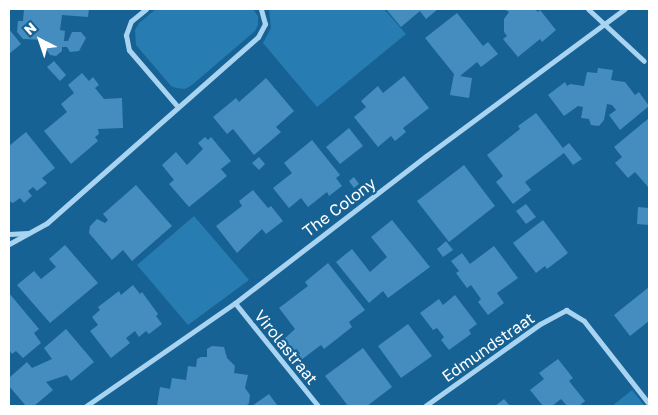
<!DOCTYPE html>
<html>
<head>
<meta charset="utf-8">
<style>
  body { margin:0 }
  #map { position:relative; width:658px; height:415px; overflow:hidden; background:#176294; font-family:"Golos Text",sans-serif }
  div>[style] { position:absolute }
  .green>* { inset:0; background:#277cb1 }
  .building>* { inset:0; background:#448dbe }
  .street>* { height:5px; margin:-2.5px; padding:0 2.5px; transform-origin:2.5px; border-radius:2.5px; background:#a8d4f1 }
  span { translate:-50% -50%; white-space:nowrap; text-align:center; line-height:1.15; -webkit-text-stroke:4.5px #176294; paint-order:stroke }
  .street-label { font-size:16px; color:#fff }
  .frame { position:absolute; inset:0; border:10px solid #fff; pointer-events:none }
  .north { position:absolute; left:15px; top:15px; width:50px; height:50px; -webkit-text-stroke:4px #176294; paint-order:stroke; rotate:319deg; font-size:14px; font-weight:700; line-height:20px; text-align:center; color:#fff }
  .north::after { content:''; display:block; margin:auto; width:18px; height:22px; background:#fff; clip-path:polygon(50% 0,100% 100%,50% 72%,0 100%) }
</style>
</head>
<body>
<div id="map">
  <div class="green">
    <div style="clip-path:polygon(156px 9px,253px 9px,258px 16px,258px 25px,255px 31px,192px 85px,185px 89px,176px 88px,171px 86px,136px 45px,135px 30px,139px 23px)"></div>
    <div style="clip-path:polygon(269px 9px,384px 9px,406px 34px,317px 107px,263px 43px,271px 28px)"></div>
    <div style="clip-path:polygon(194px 216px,249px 280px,188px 325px,137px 265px)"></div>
    <div style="clip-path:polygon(632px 390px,645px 406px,612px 406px)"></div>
  </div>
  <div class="building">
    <div style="clip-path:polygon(24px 9px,89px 9px,88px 17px,62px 15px,60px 30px,65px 31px,64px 41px,68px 41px,72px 32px,81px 32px,86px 38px,79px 51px,70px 52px,67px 47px,62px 47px,62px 51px,56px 56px,50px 55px,46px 49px,46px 40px,23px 39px,17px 32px,18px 21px,23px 21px)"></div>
    <div style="clip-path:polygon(386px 9px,438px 9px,426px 19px,420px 11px,401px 27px)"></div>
    <div style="clip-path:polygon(504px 9px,535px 9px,538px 12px,540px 10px,556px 30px,542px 42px,540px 39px,518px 57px,503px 39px,507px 36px,504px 32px,504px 19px,509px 12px)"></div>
    <div style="clip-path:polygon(457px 13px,483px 46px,488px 42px,498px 54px,481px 67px,477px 62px,460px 76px,472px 78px,469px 98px,450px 95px,454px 74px,425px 38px)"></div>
    <div style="clip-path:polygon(9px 29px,21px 44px,9px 54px)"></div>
    <div style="clip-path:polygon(54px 61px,66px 75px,60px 81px,47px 67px)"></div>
    <div style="clip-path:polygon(598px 68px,613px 70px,611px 80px,625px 82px,635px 95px,639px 92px,649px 106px,620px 130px,609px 115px,616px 110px,612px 105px,607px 104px,604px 120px,599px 126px,591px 125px,589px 119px,581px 118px,583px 107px,578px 106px,564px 116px,548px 95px,565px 82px,567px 86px,570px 84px,584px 86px,587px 72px,597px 73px)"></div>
    <div style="clip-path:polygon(82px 73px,89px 81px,93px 77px,99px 85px,95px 88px,104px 99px,122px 98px,123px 128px,98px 129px,99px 134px,95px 137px,98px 141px,71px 164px,44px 131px,67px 112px,61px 104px,74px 93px,68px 85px)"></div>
    <div style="clip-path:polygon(404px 76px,429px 108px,403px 128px,406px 132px,395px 141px,391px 136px,378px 147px,354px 117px,366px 107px,361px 101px,378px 86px,383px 93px)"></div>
    <div style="clip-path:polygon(266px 78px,294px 111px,276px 127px,281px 132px,254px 155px,233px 129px,227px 134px,213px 117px,236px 98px,239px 102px)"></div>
    <div style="clip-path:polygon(536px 113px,563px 148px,569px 143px,582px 159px,573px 165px,564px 153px,525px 182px,531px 190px,513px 204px,496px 182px,503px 176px,487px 155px,520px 129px,518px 126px)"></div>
    <div style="clip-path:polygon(649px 118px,649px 186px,648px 187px,635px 172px,628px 178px,615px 163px,622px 157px,614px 147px)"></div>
    <div style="clip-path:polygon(349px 128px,363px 146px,340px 164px,326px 147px)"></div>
    <div style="clip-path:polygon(26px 132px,55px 168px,42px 178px,47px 183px,37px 191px,33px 187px,28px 191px,32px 196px,24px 203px,20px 198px,13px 203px,9px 201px,9px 146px)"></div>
    <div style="clip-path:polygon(205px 137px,208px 140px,211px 137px,231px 161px,221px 169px,227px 176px,189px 207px,169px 184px,174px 180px,162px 165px,176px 152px,187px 165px,203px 149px,198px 143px)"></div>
    <div style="clip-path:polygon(312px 140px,340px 175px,336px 178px,342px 186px,329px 196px,327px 192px,308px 207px,301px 198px,289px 208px,273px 188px,292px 173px,284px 163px)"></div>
    <div style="clip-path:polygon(259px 157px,265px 164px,259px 170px,252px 163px)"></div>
    <div style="clip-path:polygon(464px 165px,495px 206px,449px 242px,417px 201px)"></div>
    <div style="clip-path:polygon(354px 177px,359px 184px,354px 188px,349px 181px)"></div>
    <div style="clip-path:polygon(136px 185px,172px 226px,132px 261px,123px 250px,112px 260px,89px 233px,90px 226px,97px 219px,105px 223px,108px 220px,103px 214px)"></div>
    <div style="clip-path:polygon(253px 190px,268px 208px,271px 206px,283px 221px,266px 234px,262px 229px,237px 253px,216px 226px,242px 206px,239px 201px)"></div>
    <div style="clip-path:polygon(526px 204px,536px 217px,526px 224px,516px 211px)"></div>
    <div style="clip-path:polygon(638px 207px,649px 208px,649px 225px,637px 224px)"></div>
    <div style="clip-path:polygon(392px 220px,430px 267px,388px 298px,383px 291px,369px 303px,336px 262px,352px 249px,370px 272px,387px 257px,371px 237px)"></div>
    <div style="clip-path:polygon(543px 220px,568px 253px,547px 269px,545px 266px,536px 273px,513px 243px)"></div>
    <div style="clip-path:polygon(446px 241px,453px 250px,443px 257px,437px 249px)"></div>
    <div style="clip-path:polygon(65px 245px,98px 283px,50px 323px,17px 285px,34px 271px,41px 279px,56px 267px,49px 259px)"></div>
    <div style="clip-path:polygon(494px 246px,518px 278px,497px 293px,504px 303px,488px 315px,478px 302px,481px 299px,471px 285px,467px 288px,456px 273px,459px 271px,451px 261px,462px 253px,470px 264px)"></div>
    <div style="clip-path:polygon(328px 263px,365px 310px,349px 322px,352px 327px,324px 349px,321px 345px,301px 360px,284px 339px,295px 329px,279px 308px,308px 286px,305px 282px)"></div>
    <div style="clip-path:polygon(133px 285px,140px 294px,142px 292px,158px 314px,156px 316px,162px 324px,149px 334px,146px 331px,139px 337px,135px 331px,126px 338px,130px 343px,111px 358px,90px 331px,98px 325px,92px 317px,100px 310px,98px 307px,119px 291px,121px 295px)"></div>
    <div style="clip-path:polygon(649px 287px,649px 321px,630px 336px,614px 315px)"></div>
    <div style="clip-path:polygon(9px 293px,39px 329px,34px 333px,41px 343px,23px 358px,16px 351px,12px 354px,9px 350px)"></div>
    <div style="clip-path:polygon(455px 295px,477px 324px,469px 330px,471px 334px,449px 350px,441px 340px,444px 337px,437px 328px,433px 330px,420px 313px,439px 299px,443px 305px)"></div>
    <div style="clip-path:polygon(408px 324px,432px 356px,401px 378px,378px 346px)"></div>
    <div style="clip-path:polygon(66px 329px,94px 362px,71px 381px,67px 375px,46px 382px,53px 390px,34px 406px,26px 406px,9px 386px,9px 378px,27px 362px,32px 368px,52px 359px,44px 348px)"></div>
    <div style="clip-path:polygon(212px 346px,224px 347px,227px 358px,235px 366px,234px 373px,248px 375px,245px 388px,250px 395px,249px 403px,246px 406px,157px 406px,160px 387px,170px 389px,172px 378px,186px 380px,188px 366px,196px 367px,197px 359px,201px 357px,207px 357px,207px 349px)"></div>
    <div style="clip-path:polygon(363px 348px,392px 387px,367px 406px,348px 406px,325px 376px)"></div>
    <div style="clip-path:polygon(558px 359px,573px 378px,569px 381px,585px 401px,579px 406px,567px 406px,561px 399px,552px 406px,543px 406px,530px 390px,544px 379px,539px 373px)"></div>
    <div style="clip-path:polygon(269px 394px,277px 405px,252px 406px)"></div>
    <div style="clip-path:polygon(504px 399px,510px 406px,495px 406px)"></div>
  </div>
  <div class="street">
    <div style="left:146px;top:9px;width:19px;rotate:141deg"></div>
    <div style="left:131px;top:21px;width:15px;rotate:110deg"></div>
    <div style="left:126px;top:35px;width:15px;rotate:79deg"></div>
    <div style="left:129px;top:50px;width:75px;rotate:49.3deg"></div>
    <div style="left:588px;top:9px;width:76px;rotate:42.9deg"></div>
    <div style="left:9px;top:234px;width:19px;rotate:-3deg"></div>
    <div style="left:9px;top:244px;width:43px;rotate:-28.9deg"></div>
    <div style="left:47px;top:223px;width:281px;rotate:-41.4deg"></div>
    <div style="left:258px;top:37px;width:15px;rotate:-62deg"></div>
    <div style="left:265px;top:24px;width:16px;rotate:-105deg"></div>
    <div style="left:235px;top:303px;width:132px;rotate:51.1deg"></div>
    <div style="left:86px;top:406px;width:181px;rotate:-34.7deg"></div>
    <div style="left:235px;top:303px;width:241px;rotate:-37.6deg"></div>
    <div style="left:426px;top:156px;width:247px;rotate:-36.5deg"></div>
    <div style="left:425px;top:406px;width:141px;rotate:-35.5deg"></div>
    <div style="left:540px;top:324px;width:30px;rotate:-28deg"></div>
    <div style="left:566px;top:310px;width:21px;rotate:31deg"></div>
    <div style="left:584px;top:321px;width:105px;rotate:51.9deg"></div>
  </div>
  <div class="street-label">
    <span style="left:339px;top:207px;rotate:-37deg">The Colony</span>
    <span style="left:286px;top:347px;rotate:51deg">Virolastraat</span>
    <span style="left:488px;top:347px;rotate:-35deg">Edmundstraat</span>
  </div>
  <div class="frame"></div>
  <div class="north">N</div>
</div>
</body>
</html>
